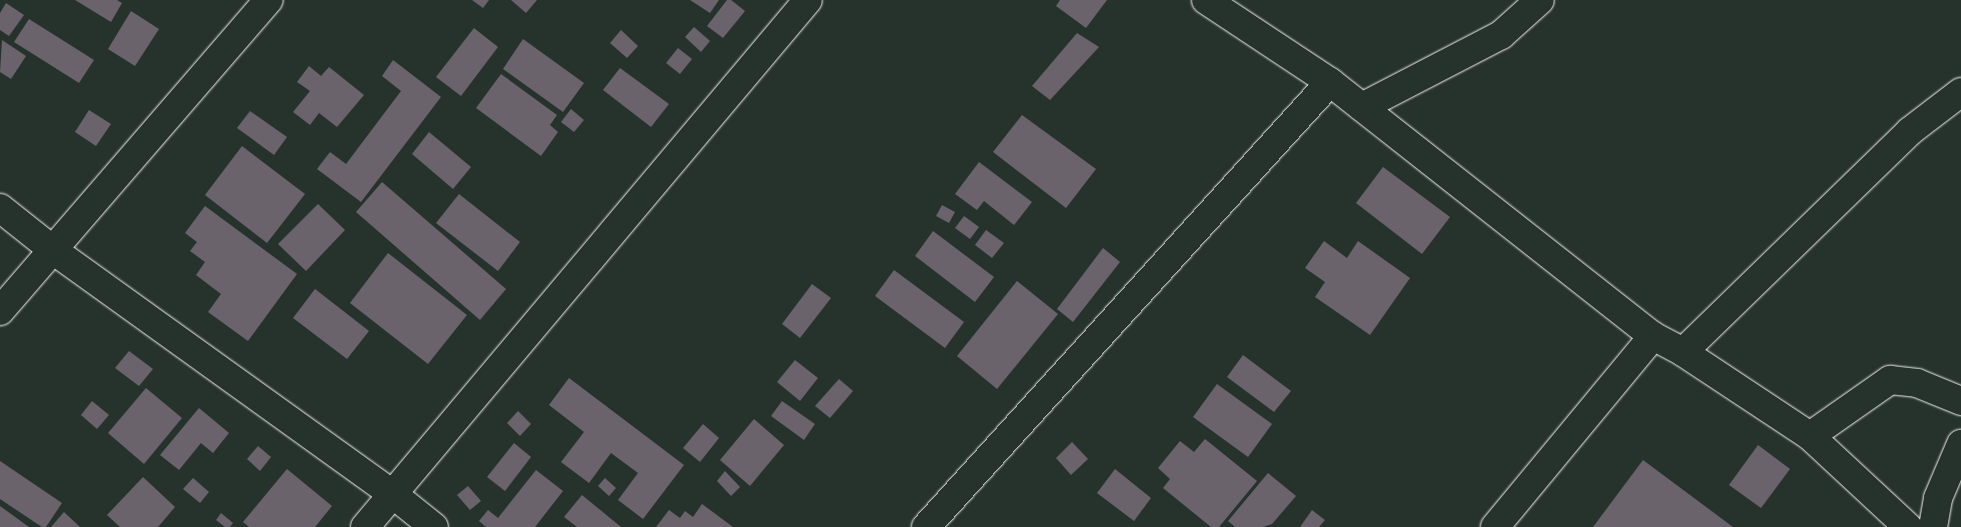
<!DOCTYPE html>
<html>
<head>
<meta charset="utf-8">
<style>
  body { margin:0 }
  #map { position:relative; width:1961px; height:527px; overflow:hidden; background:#26332d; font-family:Pangolin,sans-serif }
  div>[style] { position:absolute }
  .building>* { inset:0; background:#6a636c }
  .roads { filter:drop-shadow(0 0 1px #f4f1e8) drop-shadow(0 0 1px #f4f1e8) }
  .minor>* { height:28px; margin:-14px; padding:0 14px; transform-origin:14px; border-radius:14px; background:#26332d }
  span { translate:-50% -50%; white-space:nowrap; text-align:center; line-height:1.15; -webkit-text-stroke:5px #26332d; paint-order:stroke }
</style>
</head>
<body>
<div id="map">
  <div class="building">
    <div style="clip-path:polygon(75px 0,117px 0,122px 3px,111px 22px)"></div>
    <div style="clip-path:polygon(472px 0,489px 0,483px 8px)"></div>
    <div style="clip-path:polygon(511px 0,537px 0,526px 13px)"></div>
    <div style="clip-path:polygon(690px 0,719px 0,710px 13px)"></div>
    <div style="clip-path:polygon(727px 0,731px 0,745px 11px,723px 38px,707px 26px)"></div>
    <div style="clip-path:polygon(1060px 0,1107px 0,1086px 28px,1056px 6px)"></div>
    <div style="clip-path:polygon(6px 3px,24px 15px,9px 36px,0 30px,0 13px)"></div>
    <div style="clip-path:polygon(131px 11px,159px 29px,135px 66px,108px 49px)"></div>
    <div style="clip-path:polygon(29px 19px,94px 60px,79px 83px,14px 42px)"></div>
    <div style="clip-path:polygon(694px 27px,710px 41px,701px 52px,685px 37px)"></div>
    <div style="clip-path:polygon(474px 28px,498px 47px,461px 96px,436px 77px)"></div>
    <div style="clip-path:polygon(621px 30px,638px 46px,627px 58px,610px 43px)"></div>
    <div style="clip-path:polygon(1077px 33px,1099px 47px,1050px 100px,1032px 86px)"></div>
    <div style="clip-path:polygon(523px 39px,584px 83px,563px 112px,503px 69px)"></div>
    <div style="clip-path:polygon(2px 40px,26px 56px,11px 79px,0 72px)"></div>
    <div style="clip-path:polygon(678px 48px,692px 59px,680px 74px,666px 63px)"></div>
    <div style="clip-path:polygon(393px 60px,441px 97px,361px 202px,317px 169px,330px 152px,346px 164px,401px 91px,382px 76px)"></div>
    <div style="clip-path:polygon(309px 66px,321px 76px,329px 67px,364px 95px,337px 127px,319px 113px,310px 125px,293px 112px,310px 91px,297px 82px)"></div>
    <div style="clip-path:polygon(620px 68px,669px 104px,651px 127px,603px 90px)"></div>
    <div style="clip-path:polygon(501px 74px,557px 115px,550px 125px,558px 132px,541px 156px,476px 108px)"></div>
    <div style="clip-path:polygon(571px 109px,584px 120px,574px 132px,561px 122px)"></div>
    <div style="clip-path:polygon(89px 110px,111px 124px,96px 146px,75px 132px)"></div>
    <div style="clip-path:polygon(250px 111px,287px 137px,274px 155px,237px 128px)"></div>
    <div style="clip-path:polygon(1022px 115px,1096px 169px,1066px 208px,993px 152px)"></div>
    <div style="clip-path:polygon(429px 132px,471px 167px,453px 189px,412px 154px)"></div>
    <div style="clip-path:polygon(242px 146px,305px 194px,267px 243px,205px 195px)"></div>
    <div style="clip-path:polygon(979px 162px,1032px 202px,1014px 225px,984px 201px,977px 210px,955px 194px)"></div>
    <div style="clip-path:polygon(1383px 167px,1450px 217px,1422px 254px,1356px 203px)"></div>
    <div style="clip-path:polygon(382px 182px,506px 289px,480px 320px,356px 212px)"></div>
    <div style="clip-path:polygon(459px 194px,520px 242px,498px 271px,436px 223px)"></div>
    <div style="clip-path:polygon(318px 204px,345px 230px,306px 271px,278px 244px)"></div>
    <div style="clip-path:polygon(942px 205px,955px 212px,949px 223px,936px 216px)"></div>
    <div style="clip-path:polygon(205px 206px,297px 274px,248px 341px,208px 312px,221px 294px,196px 275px,205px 262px,190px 251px,197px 242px,185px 233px)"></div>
    <div style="clip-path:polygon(964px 216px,979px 227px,970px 239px,955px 228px)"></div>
    <div style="clip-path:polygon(986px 230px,1004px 243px,992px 258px,975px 245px)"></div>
    <div style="clip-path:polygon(933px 231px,994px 277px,975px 302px,915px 256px)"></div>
    <div style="clip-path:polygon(1324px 241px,1347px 258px,1358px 241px,1410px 278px,1370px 335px,1315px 297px,1325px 282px,1305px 268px)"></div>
    <div style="clip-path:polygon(1103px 248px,1120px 262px,1073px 322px,1057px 309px)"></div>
    <div style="clip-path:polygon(388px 253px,467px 315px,428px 364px,350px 303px)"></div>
    <div style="clip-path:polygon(894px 270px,964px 322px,945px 348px,875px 296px)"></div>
    <div style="clip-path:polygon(1017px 281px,1058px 314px,997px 389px,957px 356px)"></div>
    <div style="clip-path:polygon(812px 284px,831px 298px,800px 338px,782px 324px)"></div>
    <div style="clip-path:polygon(315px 289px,369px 331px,347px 359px,293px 318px)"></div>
    <div style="clip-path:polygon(129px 351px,153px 369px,139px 386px,115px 368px)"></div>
    <div style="clip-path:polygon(1243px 355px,1291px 391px,1274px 412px,1227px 377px)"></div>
    <div style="clip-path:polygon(795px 360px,818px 378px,800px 401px,777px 382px)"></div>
    <div style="clip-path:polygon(569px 378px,684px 465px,643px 519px,618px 500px,638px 473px,611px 453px,589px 483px,561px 462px,584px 432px,549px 405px)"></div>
    <div style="clip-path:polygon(839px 379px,853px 391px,830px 418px,815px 406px)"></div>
    <div style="clip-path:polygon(1217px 384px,1272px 424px,1248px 457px,1193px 417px)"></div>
    <div style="clip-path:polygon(146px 388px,182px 418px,144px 464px,108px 433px)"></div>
    <div style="clip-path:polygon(92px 401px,109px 415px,97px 429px,81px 415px)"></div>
    <div style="clip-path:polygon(782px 401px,815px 424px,804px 440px,771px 416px)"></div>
    <div style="clip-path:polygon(199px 408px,229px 433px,213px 453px,201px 443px,179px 470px,160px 455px)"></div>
    <div style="clip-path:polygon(518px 411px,531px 424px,520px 436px,507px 423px)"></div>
    <div style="clip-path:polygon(754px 419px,784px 445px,750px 486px,720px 460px)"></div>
    <div style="clip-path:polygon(703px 424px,719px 438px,700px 462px,683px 448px)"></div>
    <div style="clip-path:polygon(1205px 439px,1257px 481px,1219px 527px,1211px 527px,1163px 488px,1170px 479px,1158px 468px,1180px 441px,1194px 452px)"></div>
    <div style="clip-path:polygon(1072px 442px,1088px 459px,1071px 475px,1056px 458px)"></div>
    <div style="clip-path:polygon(514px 443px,531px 457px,505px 491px,487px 477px)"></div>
    <div style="clip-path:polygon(1758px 445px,1790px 469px,1761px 508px,1729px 485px)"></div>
    <div style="clip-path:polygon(258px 446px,271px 457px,260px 471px,247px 459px)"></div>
    <div style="clip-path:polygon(1643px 460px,1733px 527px,1593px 527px)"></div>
    <div style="clip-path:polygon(0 461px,62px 503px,46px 527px,42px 527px,0 499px)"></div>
    <div style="clip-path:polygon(287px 469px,332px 506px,315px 527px,249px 527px,243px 522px)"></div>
    <div style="clip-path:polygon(1115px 469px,1151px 498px,1134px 521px,1097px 493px)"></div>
    <div style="clip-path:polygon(536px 470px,563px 491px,535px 527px,486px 527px,479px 521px,488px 510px,498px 518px)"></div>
    <div style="clip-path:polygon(725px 471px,740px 487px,731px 496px,717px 481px)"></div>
    <div style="clip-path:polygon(1268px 473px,1296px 496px,1272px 524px,1263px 527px,1235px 527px,1228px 521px)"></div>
    <div style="clip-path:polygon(143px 477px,175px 507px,158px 527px,120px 527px,107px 515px)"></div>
    <div style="clip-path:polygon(193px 478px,209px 492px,200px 503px,183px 489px)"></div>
    <div style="clip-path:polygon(605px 478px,616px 488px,609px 496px,598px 486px)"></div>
    <div style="clip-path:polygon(468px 486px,481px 501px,470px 510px,457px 495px)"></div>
    <div style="clip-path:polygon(582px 495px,621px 527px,577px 527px,564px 517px)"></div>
    <div style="clip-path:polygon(702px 504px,733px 527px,656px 527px,669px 510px,680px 518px,685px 511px,693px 517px)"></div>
    <div style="clip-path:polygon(0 506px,29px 527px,0 527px)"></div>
    <div style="clip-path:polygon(1312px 510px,1325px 520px,1319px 527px,1300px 527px)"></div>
    <div style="clip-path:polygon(64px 512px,80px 527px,51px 527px)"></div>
    <div style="clip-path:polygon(221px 513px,233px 523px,230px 527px,225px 527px,216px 520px)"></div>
  </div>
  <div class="roads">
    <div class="minor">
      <div style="left:1206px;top:0;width:149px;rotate:33.5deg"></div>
      <div style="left:1330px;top:82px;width:411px;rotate:38.2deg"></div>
      <div style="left:1653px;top:336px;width:34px;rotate:28deg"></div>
      <div style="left:1683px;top:352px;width:152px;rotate:33.5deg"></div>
      <div style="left:1810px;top:436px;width:134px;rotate:42.9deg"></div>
      <div style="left:1362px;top:107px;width:157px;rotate:-27.4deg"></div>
      <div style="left:1501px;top:35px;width:52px;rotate:-41.9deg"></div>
      <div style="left:0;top:208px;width:68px;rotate:38.4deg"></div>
      <div style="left:53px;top:250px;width:420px;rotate:35.7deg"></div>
      <div style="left:394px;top:495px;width:51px;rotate:38.7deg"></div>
      <div style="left:0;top:311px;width:411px;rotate:-49.2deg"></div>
      <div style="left:1683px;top:352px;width:317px;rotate:-44.2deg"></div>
      <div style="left:1910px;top:131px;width:64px;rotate:-37.4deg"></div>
      <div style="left:1810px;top:436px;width:98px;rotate:-35deg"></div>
      <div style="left:1890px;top:380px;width:27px;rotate:6deg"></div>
      <div style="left:1917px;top:383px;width:48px;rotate:22.2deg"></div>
      <div style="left:365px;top:527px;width:688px;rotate:-49.95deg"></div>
      <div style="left:926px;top:527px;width:601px;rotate:-47.76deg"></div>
      <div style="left:1495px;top:527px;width:248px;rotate:-50.4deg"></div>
      <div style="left:1933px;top:527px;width:29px;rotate:-80deg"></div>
      <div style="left:1938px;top:498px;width:59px;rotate:-66.9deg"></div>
    </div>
  </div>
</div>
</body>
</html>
